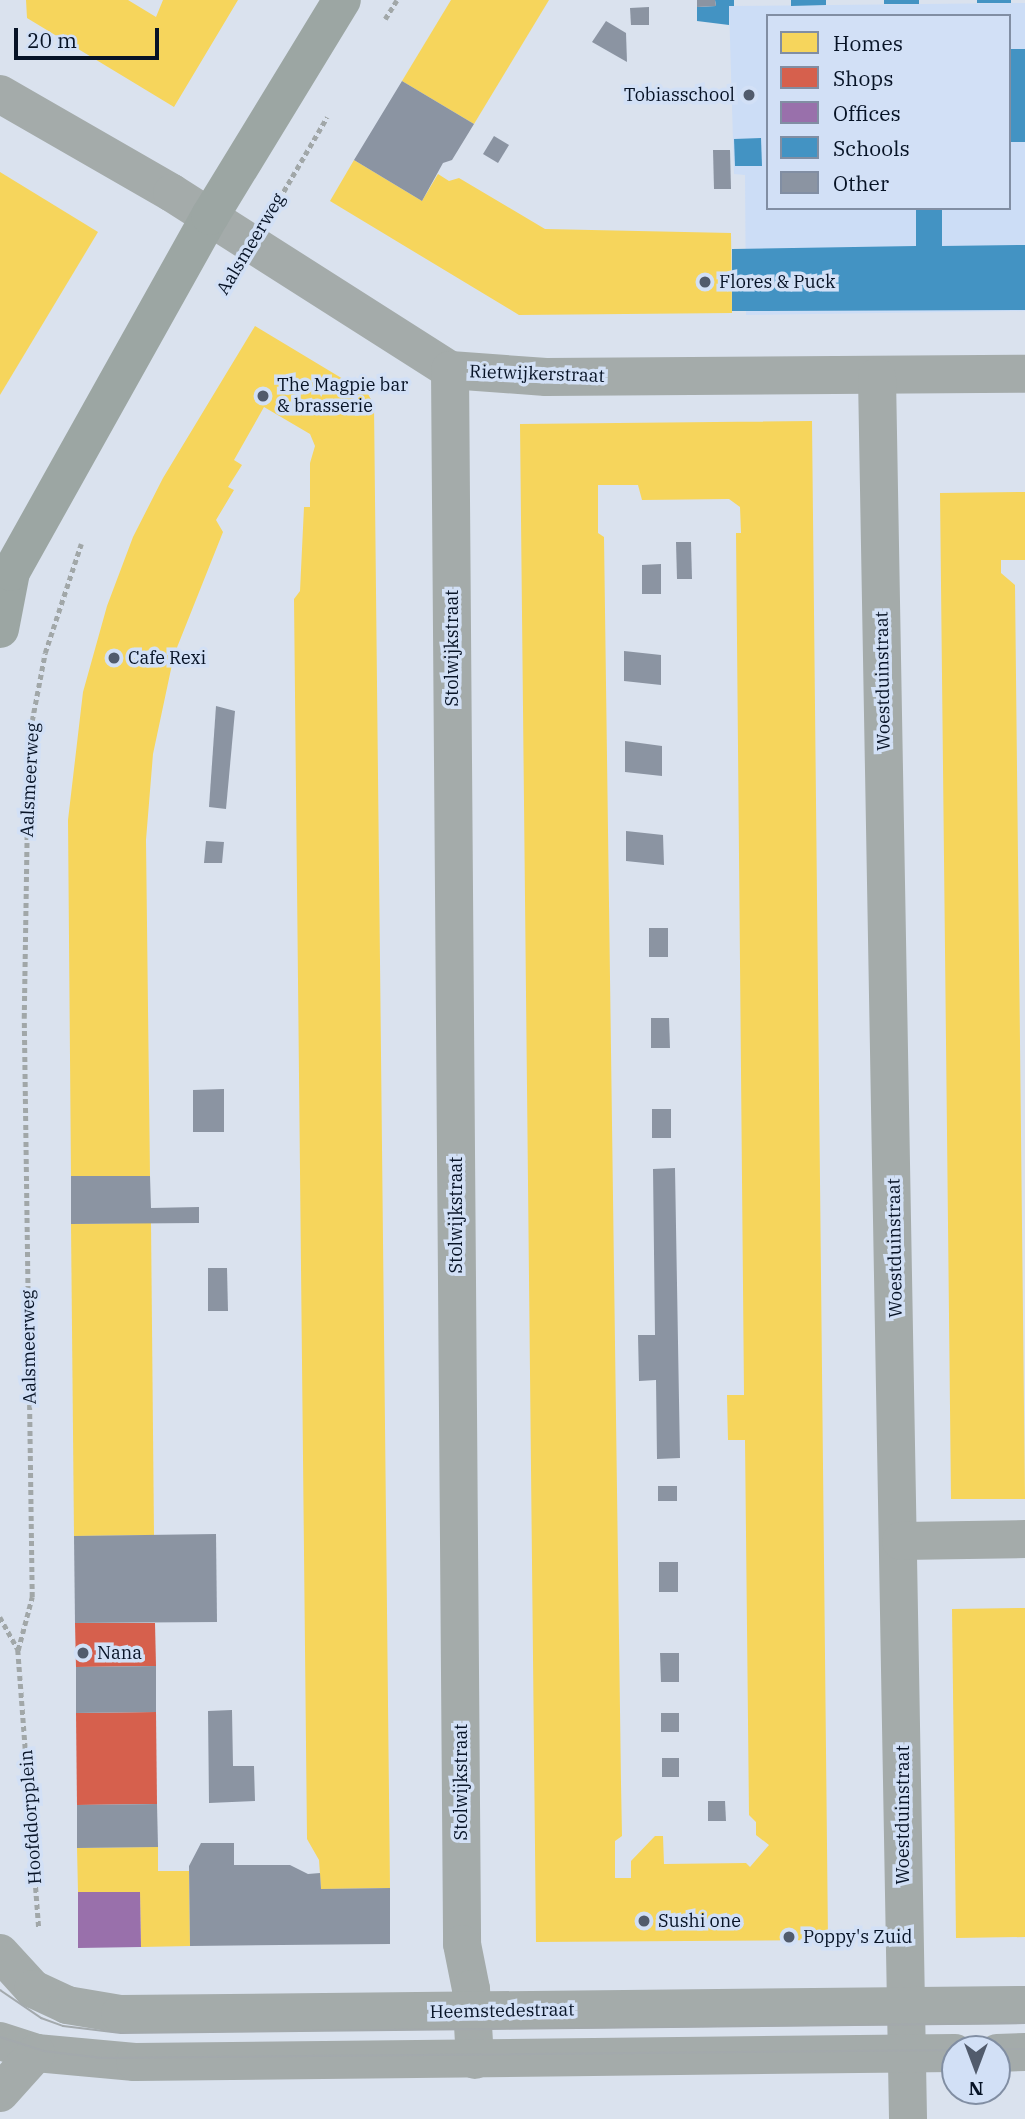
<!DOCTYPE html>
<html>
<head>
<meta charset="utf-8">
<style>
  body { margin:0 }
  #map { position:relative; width:1025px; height:2119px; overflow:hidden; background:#dae2ee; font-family:"IBM Plex Serif",serif }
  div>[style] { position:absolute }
  .built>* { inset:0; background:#ccddf6 }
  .homes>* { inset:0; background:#f6d55c }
  .shops>* { inset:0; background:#d6604d }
  .offices>* { inset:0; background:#9970ab }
  .schools>* { inset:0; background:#4393c3 }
  .building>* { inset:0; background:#8b94a2 }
  .path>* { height:4.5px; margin-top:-2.25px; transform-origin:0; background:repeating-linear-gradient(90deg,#a1a7a8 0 5px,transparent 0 8.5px) }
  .minor>* { height:38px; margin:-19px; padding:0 19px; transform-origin:19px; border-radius:19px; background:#a4abaa }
  .major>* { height:38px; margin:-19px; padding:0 19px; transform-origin:19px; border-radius:19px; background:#9ca6a3 }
  .tram>* { height:2px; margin:-1px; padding:0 1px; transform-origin:1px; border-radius:1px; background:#a3a9ac }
  .dots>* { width:19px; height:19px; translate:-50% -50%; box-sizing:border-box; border:4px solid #d2e0f6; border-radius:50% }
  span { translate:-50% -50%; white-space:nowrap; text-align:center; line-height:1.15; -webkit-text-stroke:7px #d2e0f6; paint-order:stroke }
  .poi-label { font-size:18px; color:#071326 }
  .right { translate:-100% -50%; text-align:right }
  .left { translate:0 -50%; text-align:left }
  .street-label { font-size:18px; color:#071326 }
  .legend { position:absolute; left:766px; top:14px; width:245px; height:196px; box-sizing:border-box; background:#d2e0f6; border:2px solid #818ea3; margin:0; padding:9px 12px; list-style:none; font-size:21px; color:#071326 }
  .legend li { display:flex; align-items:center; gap:14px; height:35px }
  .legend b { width:35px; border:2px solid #818ea3 }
  .north { position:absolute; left:941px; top:2035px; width:70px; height:70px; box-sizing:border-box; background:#d2e0f6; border:2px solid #818ea3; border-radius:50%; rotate:180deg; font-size:19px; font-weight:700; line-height:28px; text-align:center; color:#071326 }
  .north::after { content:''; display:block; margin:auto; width:24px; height:32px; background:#515b6c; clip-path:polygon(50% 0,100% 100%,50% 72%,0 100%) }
  .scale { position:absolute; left:14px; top:28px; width:145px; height:32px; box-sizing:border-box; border:4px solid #071326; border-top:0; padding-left:9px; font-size:21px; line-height:24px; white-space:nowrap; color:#071326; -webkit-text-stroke:5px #d2e0f6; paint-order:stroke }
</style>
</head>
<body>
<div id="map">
  <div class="built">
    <div style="clip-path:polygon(evenodd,1025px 3px,1025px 311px,746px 315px,745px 175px,734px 174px,729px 6px,1025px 3px,768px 16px,1009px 16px,1009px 208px,768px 208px,768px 16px)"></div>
  </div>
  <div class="homes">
    <div style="clip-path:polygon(26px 0,128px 0,156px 17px,163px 0,238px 0,174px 107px,27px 18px)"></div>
    <div style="clip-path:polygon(451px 0,549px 0,474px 124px,402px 81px)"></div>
    <div style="clip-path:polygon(354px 160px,422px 201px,438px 174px,449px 181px,459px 178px,545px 229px,731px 233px,732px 313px,519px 315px,330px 201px)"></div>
    <div style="clip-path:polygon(0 172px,98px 232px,0 395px)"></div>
    <div style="clip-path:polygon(255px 326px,368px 394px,374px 405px,390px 1888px,321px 1889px,319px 1860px,307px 1839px,294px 599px,300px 591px,304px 507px,310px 507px,310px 463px,315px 446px,310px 434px,264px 407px,234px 460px,242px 465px,228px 487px,234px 490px,216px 520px,223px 532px,174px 655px,153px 754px,146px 840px,150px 1176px,71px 1176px,68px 820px,83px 692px,107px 606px,133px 537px,163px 478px)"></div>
    <div style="clip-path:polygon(evenodd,812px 421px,828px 1940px,536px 1942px,520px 424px,812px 421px,598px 485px,638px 485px,642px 500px,729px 499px,740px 507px,741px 533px,736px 533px,744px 1395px,727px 1395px,728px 1440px,745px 1440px,749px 1815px,756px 1822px,756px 1835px,769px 1845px,750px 1867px,746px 1863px,664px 1864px,663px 1836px,655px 1836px,631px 1861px,631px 1878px,615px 1878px,615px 1841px,622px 1836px,621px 1783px,604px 537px,598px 533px,598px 485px)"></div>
    <div style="clip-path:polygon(1025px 492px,1025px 560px,1001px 560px,1001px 573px,1015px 585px,1025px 1499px,951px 1499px,940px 493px)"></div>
    <div style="clip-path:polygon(151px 1223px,154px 1535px,74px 1536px,71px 1224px)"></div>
    <div style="clip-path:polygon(1025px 1608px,1025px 1937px,956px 1938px,952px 1609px)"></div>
    <div style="clip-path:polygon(158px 1847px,158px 1871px,189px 1871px,190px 1946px,141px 1947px,140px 1892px,78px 1892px,77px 1848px)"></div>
  </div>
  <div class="shops">
    <div style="clip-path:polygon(75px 1623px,155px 1623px,156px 1666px,76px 1667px)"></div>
    <div style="clip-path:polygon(156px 1712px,157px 1804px,77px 1805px,76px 1713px)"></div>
  </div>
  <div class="offices">
    <div style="clip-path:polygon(78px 1892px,140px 1892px,141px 1947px,78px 1948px)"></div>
  </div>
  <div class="schools">
    <div style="clip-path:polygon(715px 0,734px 0,734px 6px,729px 6px,729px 25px,697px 21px,697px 7px,716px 6px)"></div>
    <div style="clip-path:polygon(791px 0,826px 0,826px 5px,791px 6px)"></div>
    <div style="clip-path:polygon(884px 0,919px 0,919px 4px,884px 4px)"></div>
    <div style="clip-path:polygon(977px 0,1011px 0,1011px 3px,977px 3px)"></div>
    <div style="clip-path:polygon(1009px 49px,1025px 49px,1025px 142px,1009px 142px)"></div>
    <div style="clip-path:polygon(761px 138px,762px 166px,735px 166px,734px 139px)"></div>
    <div style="clip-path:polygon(916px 208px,942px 208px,942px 246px,1025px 245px,1025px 310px,732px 311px,732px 249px,916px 246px)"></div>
  </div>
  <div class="building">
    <div style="clip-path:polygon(697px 0,715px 0,716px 6px,697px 7px)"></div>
    <div style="clip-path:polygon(649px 7px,649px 25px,631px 25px,630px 8px)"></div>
    <div style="clip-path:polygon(606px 21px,626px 33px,627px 62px,592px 42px)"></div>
    <div style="clip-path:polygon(402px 81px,474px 124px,452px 160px,443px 163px,422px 201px,354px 160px)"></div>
    <div style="clip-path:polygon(494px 136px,509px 145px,498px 163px,483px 154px)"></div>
    <div style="clip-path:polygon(713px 150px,730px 150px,731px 189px,714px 189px)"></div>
    <div style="clip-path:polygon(676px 542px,691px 542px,692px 579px,677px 579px)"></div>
    <div style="clip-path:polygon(661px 564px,661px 594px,642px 594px,642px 565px)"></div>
    <div style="clip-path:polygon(624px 651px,661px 655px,661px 685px,624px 681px)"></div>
    <div style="clip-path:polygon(216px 706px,235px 711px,226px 809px,209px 807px)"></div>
    <div style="clip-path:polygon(625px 741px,662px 746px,662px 776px,625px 772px)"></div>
    <div style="clip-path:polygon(626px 831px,663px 835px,664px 865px,626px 861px)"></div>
    <div style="clip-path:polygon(206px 841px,224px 842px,222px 863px,204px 863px)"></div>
    <div style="clip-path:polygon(649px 928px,668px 928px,668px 957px,649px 957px)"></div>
    <div style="clip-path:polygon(651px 1018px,669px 1018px,670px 1048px,651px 1048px)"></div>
    <div style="clip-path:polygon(224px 1089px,224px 1132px,193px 1132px,193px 1090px)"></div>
    <div style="clip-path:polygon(652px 1109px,671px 1109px,671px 1138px,652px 1138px)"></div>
    <div style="clip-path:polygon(675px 1168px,680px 1458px,657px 1459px,656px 1380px,639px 1381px,638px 1335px,655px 1335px,653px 1169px)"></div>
    <div style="clip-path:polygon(71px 1176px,150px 1176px,151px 1208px,199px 1207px,199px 1223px,71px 1224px)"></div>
    <div style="clip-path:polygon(208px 1268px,227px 1268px,228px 1311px,208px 1311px)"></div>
    <div style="clip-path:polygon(658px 1486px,677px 1486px,677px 1501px,658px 1501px)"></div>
    <div style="clip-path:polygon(216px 1534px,217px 1622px,75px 1623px,74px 1536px)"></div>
    <div style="clip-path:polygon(659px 1562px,678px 1562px,678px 1592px,659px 1592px)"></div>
    <div style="clip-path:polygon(660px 1653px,679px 1653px,679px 1682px,661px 1682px)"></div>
    <div style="clip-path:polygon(156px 1666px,156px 1712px,76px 1713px,76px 1667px)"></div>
    <div style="clip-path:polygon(232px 1710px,233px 1766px,254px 1766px,255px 1801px,209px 1803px,208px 1711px)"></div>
    <div style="clip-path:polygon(661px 1713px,679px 1713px,679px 1732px,661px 1732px)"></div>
    <div style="clip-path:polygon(662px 1758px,679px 1758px,679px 1777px,662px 1777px)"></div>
    <div style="clip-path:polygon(708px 1801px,725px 1801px,726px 1821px,708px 1821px)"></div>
    <div style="clip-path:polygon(157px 1804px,158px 1847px,77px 1848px,77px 1805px)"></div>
    <div style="clip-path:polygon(201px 1843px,234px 1843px,234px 1865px,290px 1865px,308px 1874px,320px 1873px,321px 1889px,390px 1888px,390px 1944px,190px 1946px,189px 1866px)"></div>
  </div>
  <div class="path">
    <div style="left:385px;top:19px;width:22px;rotate:-58deg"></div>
    <div style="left:275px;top:206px;width:103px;rotate:-59.7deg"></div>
    <div style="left:0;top:1617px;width:38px;rotate:61deg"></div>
    <div style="left:18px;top:1650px;width:280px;rotate:85.7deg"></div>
    <div style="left:18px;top:1650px;width:55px;rotate:-75.2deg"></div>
    <div style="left:32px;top:1597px;width:579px;rotate:-90.79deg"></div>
    <div style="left:24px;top:1018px;width:244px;rotate:-89.1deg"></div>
    <div style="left:28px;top:774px;width:53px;rotate:-85.7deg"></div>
    <div style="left:32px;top:721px;width:69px;rotate:-79.2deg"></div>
    <div style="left:45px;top:653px;width:115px;rotate:-71.7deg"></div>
  </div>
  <div class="minor">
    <div style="left:0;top:94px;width:198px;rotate:29.9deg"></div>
    <div style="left:172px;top:193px;width:330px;rotate:32.5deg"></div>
    <div style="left:450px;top:370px;width:96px;rotate:4.2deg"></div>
    <div style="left:546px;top:377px;width:479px;rotate:-0.4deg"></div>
    <div style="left:450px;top:370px;width:1574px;rotate:89.56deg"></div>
    <div style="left:462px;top:1944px;width:46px;rotate:78.7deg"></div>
    <div style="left:471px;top:1989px;width:71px;rotate:86.8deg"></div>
    <div style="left:877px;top:377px;width:1742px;rotate:88.98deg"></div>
    <div style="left:901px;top:1541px;width:124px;rotate:-0.9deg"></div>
    <div style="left:0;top:1953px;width:49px;rotate:47.5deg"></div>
    <div style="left:33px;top:1989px;width:38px;rotate:25deg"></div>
    <div style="left:67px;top:2005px;width:54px;rotate:9.6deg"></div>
    <div style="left:120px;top:2014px;width:905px;rotate:-0.57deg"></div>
    <div style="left:0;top:2041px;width:38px;rotate:18deg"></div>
    <div style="left:36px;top:2053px;width:99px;rotate:5.2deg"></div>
    <div style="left:135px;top:2062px;width:820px;rotate:-0.63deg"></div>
    <div style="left:997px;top:2053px;width:28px;rotate:-2deg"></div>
    <div style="left:0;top:2093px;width:54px;rotate:-48deg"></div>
  </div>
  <div class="major">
    <div style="left:0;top:629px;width:58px;rotate:-79.1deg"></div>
    <div style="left:11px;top:572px;width:408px;rotate:-60.8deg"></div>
    <div style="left:210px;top:216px;width:253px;rotate:-58.6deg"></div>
  </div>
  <div class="tram">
    <div style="left:0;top:1990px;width:50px;rotate:34.3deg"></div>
    <div style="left:41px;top:2018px;width:23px;rotate:20deg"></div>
    <div style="left:63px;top:2026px;width:58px;rotate:6.9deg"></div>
    <div style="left:121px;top:2033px;width:904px;rotate:-0.63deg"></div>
    <div style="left:0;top:2037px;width:46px;rotate:17.7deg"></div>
    <div style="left:44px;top:2051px;width:58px;rotate:6.9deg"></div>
    <div style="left:102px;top:2058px;width:853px;rotate:-0.54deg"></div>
    <div style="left:995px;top:2049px;width:30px"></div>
  </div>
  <div class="dots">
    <div style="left:749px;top:95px;background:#515b6c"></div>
    <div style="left:705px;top:282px;background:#515b6c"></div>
    <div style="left:263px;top:396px;background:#515b6c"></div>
    <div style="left:114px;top:658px;background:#515b6c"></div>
    <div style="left:83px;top:1653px;background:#515b6c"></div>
    <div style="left:644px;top:1921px;background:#515b6c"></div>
    <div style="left:789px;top:1937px;background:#515b6c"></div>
  </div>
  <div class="poi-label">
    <span class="right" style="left:735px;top:95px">Tobiasschool</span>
    <span class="left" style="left:719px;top:282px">Flores &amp; Puck</span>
    <span class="left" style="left:277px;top:396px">The Magpie bar<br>&amp; brasserie</span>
    <span class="left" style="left:128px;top:658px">Cafe Rexi</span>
    <span class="left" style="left:97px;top:1653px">Nana</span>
    <span class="left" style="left:658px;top:1921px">Sushi one</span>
    <span class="left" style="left:803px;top:1937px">Poppy's Zuid</span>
  </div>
  <div class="street-label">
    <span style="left:251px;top:244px;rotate:-59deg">Aalsmeerweg</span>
    <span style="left:537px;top:374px;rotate:2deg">Rietwijkerstraat</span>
    <span style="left:452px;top:648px;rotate:-90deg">Stolwijkstraat</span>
    <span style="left:883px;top:681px;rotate:-91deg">Woestduinstraat</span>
    <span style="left:30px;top:780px;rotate:-87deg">Aalsmeerweg</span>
    <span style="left:456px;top:1215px;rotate:-90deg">Stolwijkstraat</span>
    <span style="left:895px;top:1248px;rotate:-91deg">Woestduinstraat</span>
    <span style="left:29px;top:1347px;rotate:-91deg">Aalsmeerweg</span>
    <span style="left:461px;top:1782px;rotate:-90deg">Stolwijkstraat</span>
    <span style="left:903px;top:1815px;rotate:-90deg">Woestduinstraat</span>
    <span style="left:31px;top:1817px;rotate:-94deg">Hoofddorpplein</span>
    <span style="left:502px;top:2011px;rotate:-1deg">Heemstedestraat</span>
  </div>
  <ul class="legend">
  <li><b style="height:19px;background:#f6d55c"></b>Homes</li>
  <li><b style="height:19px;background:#d6604d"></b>Shops</li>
  <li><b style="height:19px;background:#9970ab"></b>Offices</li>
  <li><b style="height:19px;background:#4393c3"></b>Schools</li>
  <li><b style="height:19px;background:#8b94a2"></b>Other</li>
  </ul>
  <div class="north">N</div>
  <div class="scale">20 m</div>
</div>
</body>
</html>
